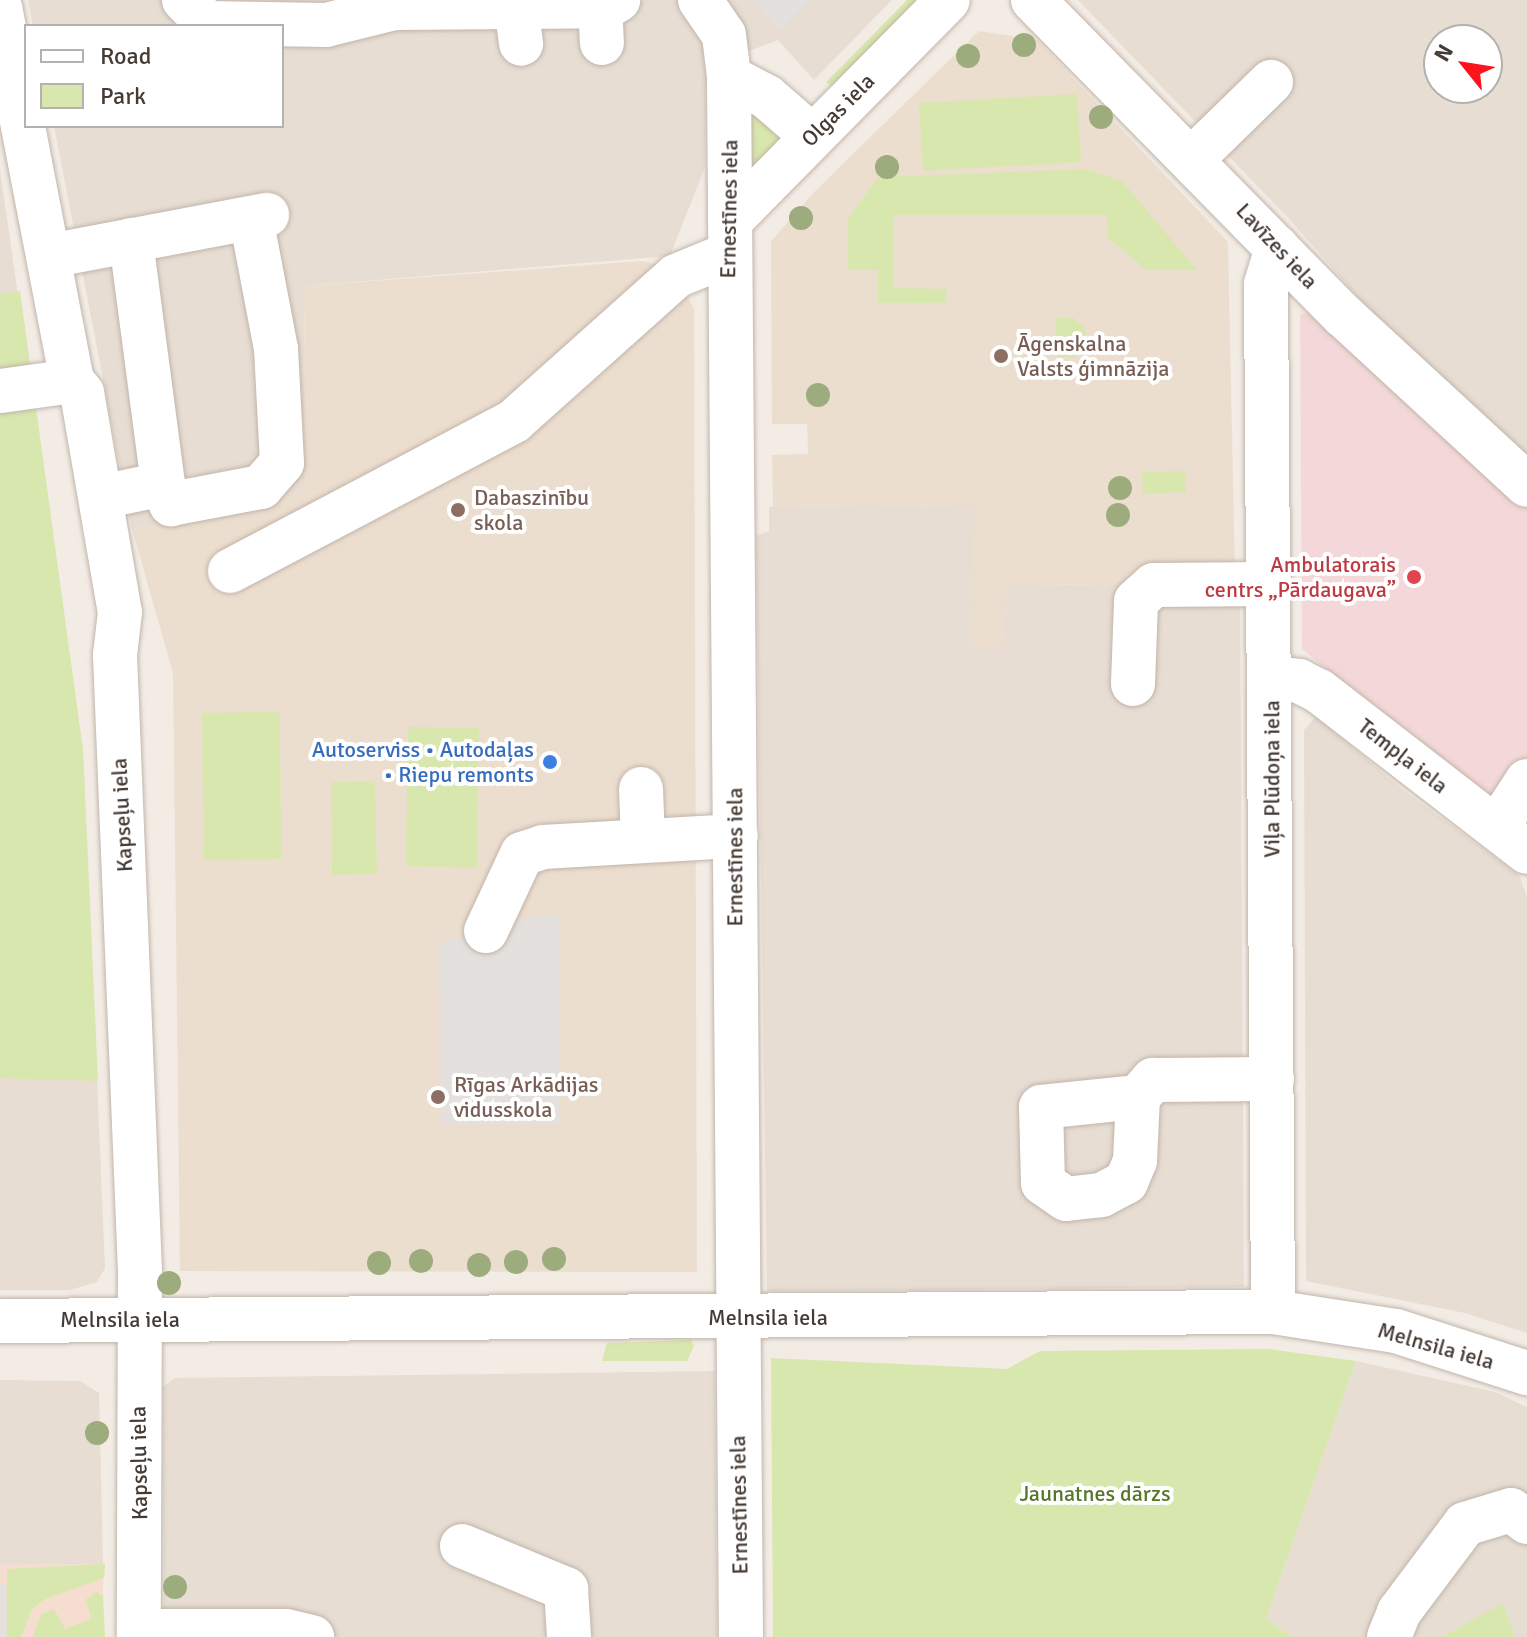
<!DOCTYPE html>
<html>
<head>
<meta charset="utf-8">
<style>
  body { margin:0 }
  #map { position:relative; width:1527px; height:1637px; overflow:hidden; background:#f3ece5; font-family:Signika,sans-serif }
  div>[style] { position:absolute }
  .residential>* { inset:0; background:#e7ddd3 }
  .commercial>* { inset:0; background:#f5decf }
  .education>* { inset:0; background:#ecdecf }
  .medical>* { inset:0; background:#f4d8d9 }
  .green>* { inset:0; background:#d8e7ad }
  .parking>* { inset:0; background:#e3e0dd }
  .roads { filter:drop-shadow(0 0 2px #c1b5aa) drop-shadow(0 0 2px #c1b5aa) }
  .minor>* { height:44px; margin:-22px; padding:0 22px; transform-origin:22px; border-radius:22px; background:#fff }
  .trees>* { width:24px; height:24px; margin:-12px; border-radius:50%; background:#9cac7d }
  .dots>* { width:22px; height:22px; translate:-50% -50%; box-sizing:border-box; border:4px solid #fff; border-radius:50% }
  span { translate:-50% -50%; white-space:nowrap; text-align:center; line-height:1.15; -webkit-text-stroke:8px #fff; paint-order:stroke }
  .street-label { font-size:22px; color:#453b35 }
  .education-label { font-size:22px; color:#785e54 }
  .left { translate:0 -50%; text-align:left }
  .health-label { font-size:22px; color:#be3a42 }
  .right { translate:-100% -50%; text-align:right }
  .shop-label { font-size:22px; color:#366cbe }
  .park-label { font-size:22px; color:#557728 }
  .legend { position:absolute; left:24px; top:24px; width:260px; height:104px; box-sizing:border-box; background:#fff; border:2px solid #b5b1ae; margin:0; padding:10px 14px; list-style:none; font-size:24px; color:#453b35 }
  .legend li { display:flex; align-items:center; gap:16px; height:40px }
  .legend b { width:40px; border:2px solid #b5b1ae }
  .north { position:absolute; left:1423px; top:24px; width:80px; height:80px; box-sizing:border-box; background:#fff; border:2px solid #b5b1ae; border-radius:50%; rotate:300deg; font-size:22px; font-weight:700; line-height:32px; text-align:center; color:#453b35 }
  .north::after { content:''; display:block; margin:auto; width:28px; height:36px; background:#fb141d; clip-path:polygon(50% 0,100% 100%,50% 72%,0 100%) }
</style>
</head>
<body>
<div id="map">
  <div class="residential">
    <div style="clip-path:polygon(28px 0,892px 0,814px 80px,778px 40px,706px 67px,705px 167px,670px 256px,304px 286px,306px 490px,132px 529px,54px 126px,282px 126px,282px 26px,33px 26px)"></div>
    <div style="clip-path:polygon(evenodd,1078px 0,1527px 0,1527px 464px,1403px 348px,1291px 221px,1078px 0,1439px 40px,1487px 40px,1487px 88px,1439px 88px,1439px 40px)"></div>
    <div style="clip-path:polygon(0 169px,83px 750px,105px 1268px,97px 1282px,70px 1290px,0 1290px)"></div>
    <div style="clip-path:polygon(974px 505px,970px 646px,1003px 646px,1005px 584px,1111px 585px,1143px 573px,1240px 592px,1244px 1287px,767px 1291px,756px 536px,769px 531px,769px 507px)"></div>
    <div style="clip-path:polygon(1316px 716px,1402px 789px,1519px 875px,1527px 897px,1527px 1333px,1465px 1313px,1306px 1281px,1304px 730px)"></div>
    <div style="clip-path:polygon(1356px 1361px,1495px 1392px,1527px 1407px,1527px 1637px,1515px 1637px,1503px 1604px,1441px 1637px,1293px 1637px,1266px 1619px)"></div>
    <div style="clip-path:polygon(715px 1371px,717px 1637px,164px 1637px,163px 1387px,175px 1378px)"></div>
    <div style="clip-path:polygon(0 1380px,80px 1381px,99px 1393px,103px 1564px,0 1565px)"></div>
  </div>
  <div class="commercial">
    <div style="clip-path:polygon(103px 1564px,103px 1637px,0 1637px,0 1565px)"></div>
  </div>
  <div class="education">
    <div style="clip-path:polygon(979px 31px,1037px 40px,1228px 242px,1235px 574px,1143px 573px,1111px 585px,1006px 584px,1003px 647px,970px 647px,973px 505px,773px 507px,772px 455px,808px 454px,807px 424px,772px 424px,771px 241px,816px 190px)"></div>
    <div style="clip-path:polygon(642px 261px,668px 267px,694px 308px,697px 1272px,180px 1271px,173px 673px,132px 529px,306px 490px,304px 286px)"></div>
  </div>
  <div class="medical">
    <div style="clip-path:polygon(1316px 312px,1527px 506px,1527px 835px,1302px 649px,1300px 314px)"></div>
  </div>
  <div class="green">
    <div style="clip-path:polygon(907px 0,921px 0,833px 88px,826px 82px)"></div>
    <div style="clip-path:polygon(1077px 94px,1081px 162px,923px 171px,919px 103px)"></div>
    <div style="clip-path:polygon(756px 109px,782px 133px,781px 144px,751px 170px,747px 112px)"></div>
    <div style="clip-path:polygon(1087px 169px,1122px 181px,1197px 270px,1147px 270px,1108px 238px,1107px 215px,894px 215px,893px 288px,947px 289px,946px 303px,878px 303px,878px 270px,848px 270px,848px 219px,878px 177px)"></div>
    <div style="clip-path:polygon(20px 291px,83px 750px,98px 1081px,0 1078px,0 294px)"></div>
    <div style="clip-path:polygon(1074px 318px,1085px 329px,1085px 347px,1076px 357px,1057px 357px,1056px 318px)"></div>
    <div style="clip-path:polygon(1185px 471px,1186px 492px,1143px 494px,1142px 472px)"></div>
    <div style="clip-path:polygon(280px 712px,281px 859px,204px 860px,202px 713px)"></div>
    <div style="clip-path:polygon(408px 727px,479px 728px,477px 868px,406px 866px)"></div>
    <div style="clip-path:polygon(375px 781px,377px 874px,332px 875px,331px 782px)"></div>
    <div style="clip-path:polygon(691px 1340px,694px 1346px,687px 1361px,602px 1361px,607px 1343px)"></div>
    <div style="clip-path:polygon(1268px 1349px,1356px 1361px,1266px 1619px,1293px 1637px,773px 1637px,771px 1358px,1007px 1369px,1040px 1351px)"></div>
    <div style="clip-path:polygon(105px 1564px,104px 1578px,45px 1599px,32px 1609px,21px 1637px,7px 1637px,7px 1569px)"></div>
    <div style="clip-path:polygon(96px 1592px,103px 1596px,105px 1637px,33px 1637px,41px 1614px,54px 1609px,65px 1629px,91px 1619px,86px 1599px)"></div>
    <div style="clip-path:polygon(1503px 1603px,1515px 1637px,1441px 1637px)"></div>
  </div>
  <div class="parking">
    <div style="clip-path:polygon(755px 0,810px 0,780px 30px)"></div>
    <div style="clip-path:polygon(536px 916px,560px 916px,560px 1123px,441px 1124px,440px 943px)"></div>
    <div style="clip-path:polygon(0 1583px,6px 1583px,7px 1637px,0 1637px)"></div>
  </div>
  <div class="roads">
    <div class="minor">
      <div style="left:184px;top:0;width:33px;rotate:45deg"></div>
      <div style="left:207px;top:23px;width:119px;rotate:1deg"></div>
      <div style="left:326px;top:25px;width:70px;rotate:-14deg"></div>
      <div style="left:394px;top:8px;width:214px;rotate:-0.5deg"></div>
      <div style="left:608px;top:6px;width:12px;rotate:-31deg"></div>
      <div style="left:700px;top:0;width:42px;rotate:55.6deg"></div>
      <div style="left:724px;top:35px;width:42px;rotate:83.2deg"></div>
      <div style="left:729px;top:77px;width:1560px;rotate:89.56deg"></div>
      <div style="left:1033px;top:0;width:443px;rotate:45.5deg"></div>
      <div style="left:1344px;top:316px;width:249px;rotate:42.7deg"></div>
      <div style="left:600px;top:6px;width:37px;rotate:87deg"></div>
      <div style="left:0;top:7px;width:381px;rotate:79.1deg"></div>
      <div style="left:72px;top:381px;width:16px;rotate:50deg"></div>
      <div style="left:82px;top:393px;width:222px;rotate:80.2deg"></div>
      <div style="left:120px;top:612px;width:43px;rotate:96.6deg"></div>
      <div style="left:115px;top:655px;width:617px;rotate:87.68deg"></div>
      <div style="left:140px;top:1271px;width:366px;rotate:90.2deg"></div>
      <div style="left:516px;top:7px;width:37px;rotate:82deg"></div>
      <div style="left:729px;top:77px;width:43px;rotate:27.8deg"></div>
      <div style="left:767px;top:97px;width:60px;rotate:40.9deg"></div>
      <div style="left:1193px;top:158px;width:109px;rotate:-44.3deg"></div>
      <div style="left:730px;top:221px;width:310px;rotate:-45.4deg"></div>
      <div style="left:49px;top:256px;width:222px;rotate:-10.7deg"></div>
      <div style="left:0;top:391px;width:73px;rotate:-7.9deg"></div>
      <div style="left:163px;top:484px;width:22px;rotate:68deg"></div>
      <div style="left:171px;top:504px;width:92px;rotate:-10.7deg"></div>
      <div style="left:261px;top:487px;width:32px;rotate:-49deg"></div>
      <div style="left:282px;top:463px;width:114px;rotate:-93deg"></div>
      <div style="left:276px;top:349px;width:133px;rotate:-100.8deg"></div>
      <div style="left:101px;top:497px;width:63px;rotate:-11.8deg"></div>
      <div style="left:163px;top:484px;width:246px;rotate:-97.5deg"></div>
      <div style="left:230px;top:571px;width:321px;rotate:-27.8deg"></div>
      <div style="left:514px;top:421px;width:217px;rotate:-41.8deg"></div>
      <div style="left:676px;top:276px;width:55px;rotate:-22.4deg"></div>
      <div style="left:1272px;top:678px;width:27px;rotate:6deg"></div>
      <div style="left:1299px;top:681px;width:22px;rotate:27deg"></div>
      <div style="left:1319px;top:691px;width:263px;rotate:37.7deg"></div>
      <div style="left:1133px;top:684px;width:83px;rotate:-87.9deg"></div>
      <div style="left:1136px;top:601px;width:24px;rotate:-42deg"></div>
      <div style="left:1154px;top:585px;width:116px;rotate:-0.5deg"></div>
      <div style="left:641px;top:789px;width:52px;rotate:87.8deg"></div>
      <div style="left:1497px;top:827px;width:55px;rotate:-56.9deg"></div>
      <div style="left:486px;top:931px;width:85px;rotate:-64.9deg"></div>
      <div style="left:522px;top:854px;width:22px;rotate:-18deg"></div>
      <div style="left:543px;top:847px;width:193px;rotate:-3.3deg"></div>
      <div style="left:1138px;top:1097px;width:64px;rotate:92.7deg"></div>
      <div style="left:1135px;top:1161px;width:23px;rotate:113deg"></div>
      <div style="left:1126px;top:1182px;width:27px;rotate:152deg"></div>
      <div style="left:1102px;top:1195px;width:36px;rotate:174deg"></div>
      <div style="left:1066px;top:1199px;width:28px;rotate:-145deg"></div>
      <div style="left:1043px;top:1183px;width:76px;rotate:-91.5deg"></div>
      <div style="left:1041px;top:1107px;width:98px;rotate:-5.9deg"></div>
      <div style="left:1138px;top:1097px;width:23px;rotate:-49deg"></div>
      <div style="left:1153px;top:1080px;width:119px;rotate:-0.5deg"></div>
      <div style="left:1273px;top:1312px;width:1028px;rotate:-90.39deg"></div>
      <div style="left:1266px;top:284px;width:38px;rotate:-73deg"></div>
      <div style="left:0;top:1321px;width:1273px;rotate:-0.41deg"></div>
      <div style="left:1273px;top:1312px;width:124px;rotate:8.8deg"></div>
      <div style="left:1396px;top:1331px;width:138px;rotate:17.8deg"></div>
      <div style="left:462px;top:1546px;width:113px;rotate:22.5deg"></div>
      <div style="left:566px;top:1589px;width:48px;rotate:86.4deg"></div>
      <div style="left:139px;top:1631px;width:147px"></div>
      <div style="left:286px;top:1631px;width:27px;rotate:13deg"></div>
      <div style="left:1389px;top:1637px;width:27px;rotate:-68deg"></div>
      <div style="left:1399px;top:1612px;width:110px;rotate:-53.1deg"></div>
      <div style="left:1465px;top:1524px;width:48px;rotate:-16.9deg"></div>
      <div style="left:1511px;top:1510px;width:20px;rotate:37deg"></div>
    </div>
  </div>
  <div class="trees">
    <div style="left:1024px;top:45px"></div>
    <div style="left:968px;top:56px"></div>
    <div style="left:1101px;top:117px"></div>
    <div style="left:887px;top:167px"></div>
    <div style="left:801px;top:218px"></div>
    <div style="left:818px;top:395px"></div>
    <div style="left:1120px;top:488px"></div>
    <div style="left:1118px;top:515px"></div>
    <div style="left:554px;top:1259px"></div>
    <div style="left:421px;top:1261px"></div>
    <div style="left:516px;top:1262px"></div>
    <div style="left:379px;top:1263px"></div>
    <div style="left:479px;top:1265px"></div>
    <div style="left:169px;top:1283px"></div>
    <div style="left:97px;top:1433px"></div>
    <div style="left:175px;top:1587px"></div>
  </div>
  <div class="dots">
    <div style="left:1001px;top:356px;background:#8d6e63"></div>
    <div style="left:458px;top:510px;background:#8d6e63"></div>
    <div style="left:1414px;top:577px;background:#e0444e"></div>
    <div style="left:550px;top:762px;background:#3f7fe0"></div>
    <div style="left:438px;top:1097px;background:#8d6e63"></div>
  </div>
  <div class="street-label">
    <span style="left:838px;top:110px;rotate:-45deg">Olgas iela</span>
    <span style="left:729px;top:209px;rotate:-89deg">Ernestīnes iela</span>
    <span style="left:1277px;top:246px;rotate:47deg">Lavīzes iela</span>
    <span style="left:1403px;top:756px;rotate:38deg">Tempļa iela</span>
    <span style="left:1272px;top:779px;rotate:-90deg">Viļa Plūdoņa iela</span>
    <span style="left:122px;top:815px;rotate:-93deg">Kapseļu iela</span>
    <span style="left:735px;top:857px;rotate:-90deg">Ernestīnes iela</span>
    <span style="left:768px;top:1318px">Melnsila iela</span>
    <span style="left:120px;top:1320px">Melnsila iela</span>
    <span style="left:1436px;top:1346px;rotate:16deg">Melnsila iela</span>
    <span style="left:139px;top:1463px;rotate:-91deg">Kapseļu iela</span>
    <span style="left:739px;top:1505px;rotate:-91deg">Ernestīnes iela</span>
  </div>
  <div class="education-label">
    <span class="left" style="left:1017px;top:356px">Āgenskalna<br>Valsts ģimnāzija</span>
    <span class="left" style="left:474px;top:510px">Dabaszinību<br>skola</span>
    <span class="left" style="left:454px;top:1097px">Rīgas Arkādijas<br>vidusskola</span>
  </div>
  <div class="health-label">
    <span class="right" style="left:1396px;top:577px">Ambulatorais<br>centrs „Pārdaugava”</span>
  </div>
  <div class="shop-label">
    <span class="right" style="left:534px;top:762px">Autoserviss • Autodaļas<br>• Riepu remonts</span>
  </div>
  <div class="park-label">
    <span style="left:1095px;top:1494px">Jaunatnes dārzs</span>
  </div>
  <ul class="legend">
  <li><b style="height:10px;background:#fff"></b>Road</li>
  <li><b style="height:22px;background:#d8e7ad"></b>Park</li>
  </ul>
  <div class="north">N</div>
</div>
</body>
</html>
